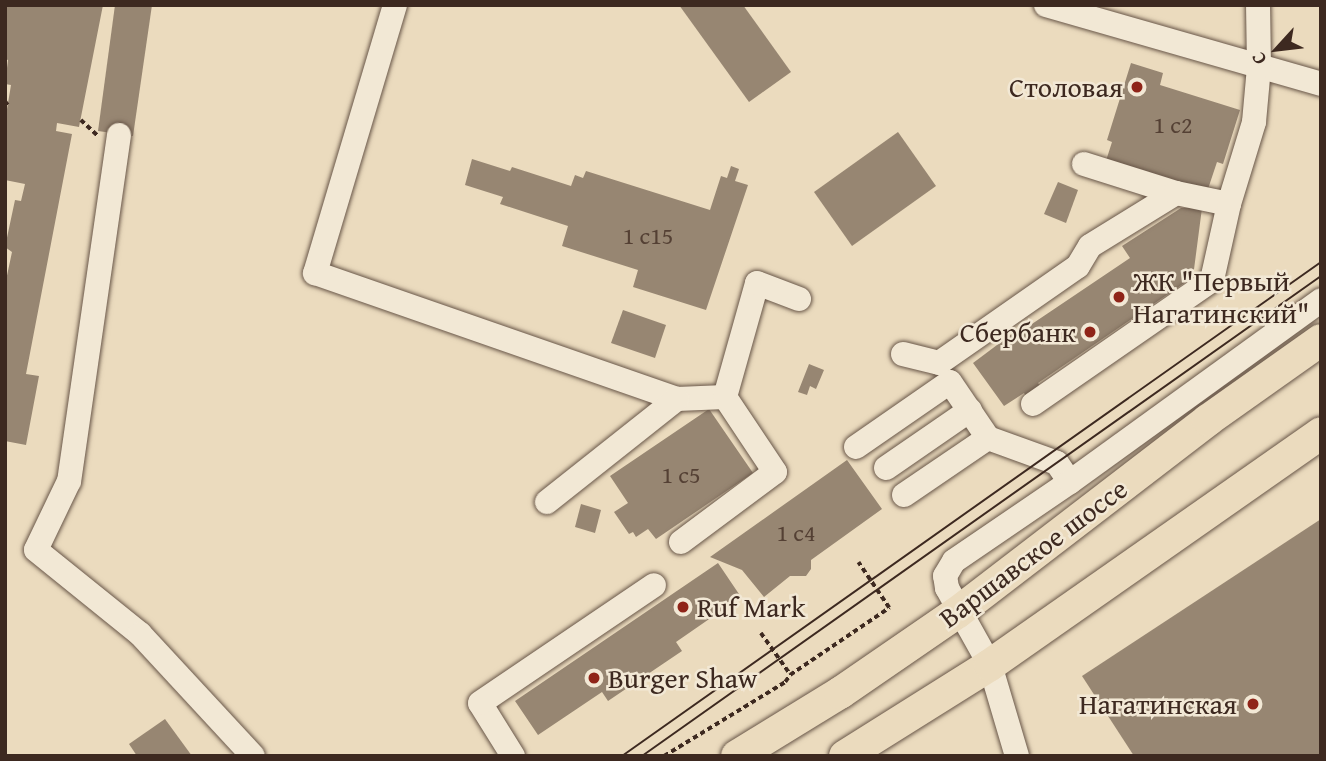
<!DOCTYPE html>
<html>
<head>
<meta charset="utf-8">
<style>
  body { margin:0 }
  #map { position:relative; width:1326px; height:761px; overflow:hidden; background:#ebdbbe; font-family:"Gentium Book Plus",serif }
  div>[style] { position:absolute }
  .building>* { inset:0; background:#978672 }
  .path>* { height:3.5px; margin-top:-1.75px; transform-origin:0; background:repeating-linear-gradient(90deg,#3d2920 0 5px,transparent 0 8.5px) }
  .roads { filter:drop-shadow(0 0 2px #685648) drop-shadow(0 0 2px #685648) }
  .minor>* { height:24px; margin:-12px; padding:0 12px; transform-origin:12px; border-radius:12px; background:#f2e8d5 }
  .major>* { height:32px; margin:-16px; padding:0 16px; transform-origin:16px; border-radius:16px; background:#ebdbbe }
  .tram>* { height:2px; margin:-1px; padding:0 1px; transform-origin:1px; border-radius:1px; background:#3d2920 }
  .dots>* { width:19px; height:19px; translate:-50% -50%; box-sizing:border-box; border:4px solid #f2e8d5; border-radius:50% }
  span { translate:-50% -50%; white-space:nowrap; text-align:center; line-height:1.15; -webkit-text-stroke:5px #f2e8d5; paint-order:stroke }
  .number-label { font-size:24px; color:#544034 }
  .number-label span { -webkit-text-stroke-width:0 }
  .poi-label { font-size:28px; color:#3d2920 }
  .right { translate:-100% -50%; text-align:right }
  .left { translate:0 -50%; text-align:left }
  .street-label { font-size:28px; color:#3d2920 }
  .frame { position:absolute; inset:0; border:7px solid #3d2920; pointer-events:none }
  .north { position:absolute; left:1242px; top:14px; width:70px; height:70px; -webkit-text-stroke:5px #f2e8d5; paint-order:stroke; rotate:243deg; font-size:19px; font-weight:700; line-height:28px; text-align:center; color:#3d2920 }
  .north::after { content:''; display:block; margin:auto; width:24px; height:32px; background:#3d2920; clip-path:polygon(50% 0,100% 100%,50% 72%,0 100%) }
</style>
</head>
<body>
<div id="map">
  <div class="building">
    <div style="clip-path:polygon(5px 5px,103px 5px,79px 127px,57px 123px,56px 131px,72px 134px,26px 374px,39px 376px,26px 445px,5px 441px,5px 285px,12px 252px,5px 247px,15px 200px,21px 201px,25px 184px,5px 180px,5px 121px,11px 85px,5px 84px,8px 60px,5px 59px)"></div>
    <div style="clip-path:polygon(115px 5px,152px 5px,133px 136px,98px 131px)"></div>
    <div style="clip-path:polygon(679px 5px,743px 5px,791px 72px,749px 102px)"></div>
    <div style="clip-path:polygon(1131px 63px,1163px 73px,1160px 85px,1240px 110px,1223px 164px,1217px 162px,1206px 195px,1104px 167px,1112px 142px,1107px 140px)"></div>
    <div style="clip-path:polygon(898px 132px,936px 186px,852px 246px,814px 192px)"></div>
    <div style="clip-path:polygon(472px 159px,510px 171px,512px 167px,571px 186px,575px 175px,583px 178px,586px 171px,710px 210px,721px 176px,727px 178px,731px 166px,739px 169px,735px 181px,748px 185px,706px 310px,633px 287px,638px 270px,562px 246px,568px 226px,500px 204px,503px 197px,465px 185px)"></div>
    <div style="clip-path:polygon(1058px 182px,1078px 190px,1066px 223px,1044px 214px)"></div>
    <div style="clip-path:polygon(1181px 208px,1202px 208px,1193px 277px,1038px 383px,1046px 394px,1031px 404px,1024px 393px,1004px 406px,973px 363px,1021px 327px,1023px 330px,1130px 258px,1122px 246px)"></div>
    <div style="clip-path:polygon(623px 310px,666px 325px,655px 358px,611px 343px)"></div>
    <div style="clip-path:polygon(809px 364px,824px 370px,816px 389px,810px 386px,807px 395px,798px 392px)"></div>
    <div style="clip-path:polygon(709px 409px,753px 473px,656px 539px,648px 529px,636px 537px,633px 532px,629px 534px,614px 512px,628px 503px,610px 476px)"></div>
    <div style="clip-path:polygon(847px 460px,882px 509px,811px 560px,811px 569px,806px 576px,790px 576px,764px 597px,742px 570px,710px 557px)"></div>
    <div style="clip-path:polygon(581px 504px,601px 510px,595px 533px,575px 527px)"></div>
    <div style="clip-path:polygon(1321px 519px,1321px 756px,1134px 756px,1082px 676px)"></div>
    <div style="clip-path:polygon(718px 563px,741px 597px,676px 642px,682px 651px,608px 701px,602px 692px,538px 735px,515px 701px)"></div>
    <div style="clip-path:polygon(165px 719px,192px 756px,137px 756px,129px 744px)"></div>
  </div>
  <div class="path">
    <div style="left:5px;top:101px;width:7px;rotate:56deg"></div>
    <div style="left:81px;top:120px;width:22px;rotate:43deg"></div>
    <div style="left:761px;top:633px;width:50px;rotate:54.7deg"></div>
    <div style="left:664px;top:756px;width:142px;rotate:-31.4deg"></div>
    <div style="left:785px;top:682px;width:9px;rotate:-54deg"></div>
    <div style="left:790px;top:675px;width:120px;rotate:-34.1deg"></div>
    <div style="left:889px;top:608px;width:55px;rotate:-124deg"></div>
  </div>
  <div class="roads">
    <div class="minor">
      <div style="left:395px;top:5px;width:280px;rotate:106.6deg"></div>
      <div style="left:315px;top:273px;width:383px;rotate:19.2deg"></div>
      <div style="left:677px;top:399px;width:48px;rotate:-2.4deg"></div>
      <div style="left:1046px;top:5px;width:286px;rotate:16deg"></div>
      <div style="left:119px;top:135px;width:350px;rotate:98.2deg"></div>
      <div style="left:69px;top:481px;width:76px;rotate:115.6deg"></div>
      <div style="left:36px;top:550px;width:134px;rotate:38.9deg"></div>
      <div style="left:140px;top:634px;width:166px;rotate:47.2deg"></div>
      <div style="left:1084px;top:164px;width:96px;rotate:17.5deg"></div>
      <div style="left:903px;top:354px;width:37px;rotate:14deg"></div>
      <div style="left:939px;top:363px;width:169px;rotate:-34.9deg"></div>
      <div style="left:1078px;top:266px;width:23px;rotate:-59deg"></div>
      <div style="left:1090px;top:246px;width:101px;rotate:-31.6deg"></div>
      <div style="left:1176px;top:193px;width:54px;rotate:11.7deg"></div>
      <div style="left:1033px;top:404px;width:218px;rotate:-34.7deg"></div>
      <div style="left:1212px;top:280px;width:78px;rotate:-77.4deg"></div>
      <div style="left:1229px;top:204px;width:86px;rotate:-73deg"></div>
      <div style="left:1254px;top:122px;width:55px;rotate:-84.8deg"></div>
      <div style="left:1259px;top:67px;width:62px;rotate:-90.9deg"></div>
      <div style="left:856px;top:447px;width:114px;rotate:-34.7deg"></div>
      <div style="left:950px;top:382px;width:68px;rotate:55.8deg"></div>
      <div style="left:988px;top:438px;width:73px;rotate:19.9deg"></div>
      <div style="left:1057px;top:463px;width:23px;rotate:56deg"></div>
      <div style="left:886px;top:468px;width:102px;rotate:-34.6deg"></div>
      <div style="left:904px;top:495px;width:102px;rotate:-34.2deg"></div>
      <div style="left:547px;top:502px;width:166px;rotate:-38.4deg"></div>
      <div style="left:681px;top:542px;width:117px;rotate:-36.7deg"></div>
      <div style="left:775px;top:472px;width:90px;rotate:-123.7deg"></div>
      <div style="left:725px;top:397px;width:118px;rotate:-74.3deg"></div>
      <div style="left:757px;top:283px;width:45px;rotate:20.9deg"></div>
      <div style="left:513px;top:756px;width:62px;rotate:-121.9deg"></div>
      <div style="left:480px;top:703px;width:210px;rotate:-34.1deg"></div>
      <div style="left:1017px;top:756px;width:95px;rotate:-106.5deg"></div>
      <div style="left:990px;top:665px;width:88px;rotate:-119.2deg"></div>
      <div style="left:947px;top:588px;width:12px;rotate:-99deg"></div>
      <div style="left:945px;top:576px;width:17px;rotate:-59deg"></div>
      <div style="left:954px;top:561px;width:140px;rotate:-34.3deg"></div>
      <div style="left:1070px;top:482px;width:310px;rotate:-35.9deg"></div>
    </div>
    <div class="major">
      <div style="left:737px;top:756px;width:121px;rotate:-31.5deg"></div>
      <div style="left:840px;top:693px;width:143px;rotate:-34.5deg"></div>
      <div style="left:958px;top:612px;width:315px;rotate:-37.5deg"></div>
      <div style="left:1208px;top:420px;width:138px;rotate:-35.3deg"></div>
      <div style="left:845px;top:756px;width:171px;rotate:-32.1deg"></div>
      <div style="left:990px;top:665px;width:404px;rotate:-35deg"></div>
    </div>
  </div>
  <div class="tram">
    <div style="left:622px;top:756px;width:856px;rotate:-35.25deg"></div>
    <div style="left:642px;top:756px;width:832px;rotate:-35.26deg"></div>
  </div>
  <div class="dots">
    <div style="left:1137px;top:87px;background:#8f2418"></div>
    <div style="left:1119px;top:297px;background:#8f2418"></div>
    <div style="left:1090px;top:332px;background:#8f2418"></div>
    <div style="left:683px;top:607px;background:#8f2418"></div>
    <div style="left:594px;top:678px;background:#8f2418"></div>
    <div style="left:1253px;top:704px;background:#8f2418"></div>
  </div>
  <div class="number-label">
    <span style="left:1173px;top:125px">1 с2</span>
    <span style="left:648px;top:236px">1 с15</span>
    <span style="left:681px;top:475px">1 с5</span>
    <span style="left:796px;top:533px">1 с4</span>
  </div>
  <div class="poi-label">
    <span class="right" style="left:1123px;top:87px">Столовая</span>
    <span class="left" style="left:1133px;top:297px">ЖК "Первый<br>Нагатинский"</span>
    <span class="right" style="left:1076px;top:332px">Сбербанк</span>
    <span class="left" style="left:697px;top:607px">Ruf Mark</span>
    <span class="left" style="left:608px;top:678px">Burger Shaw</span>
    <span class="right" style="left:1237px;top:704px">Нагатинская</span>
  </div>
  <div class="street-label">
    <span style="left:1033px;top:553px;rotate:-37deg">Варшавское шоссе</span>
  </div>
  <div class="frame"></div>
  <div class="north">С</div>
</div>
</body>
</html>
